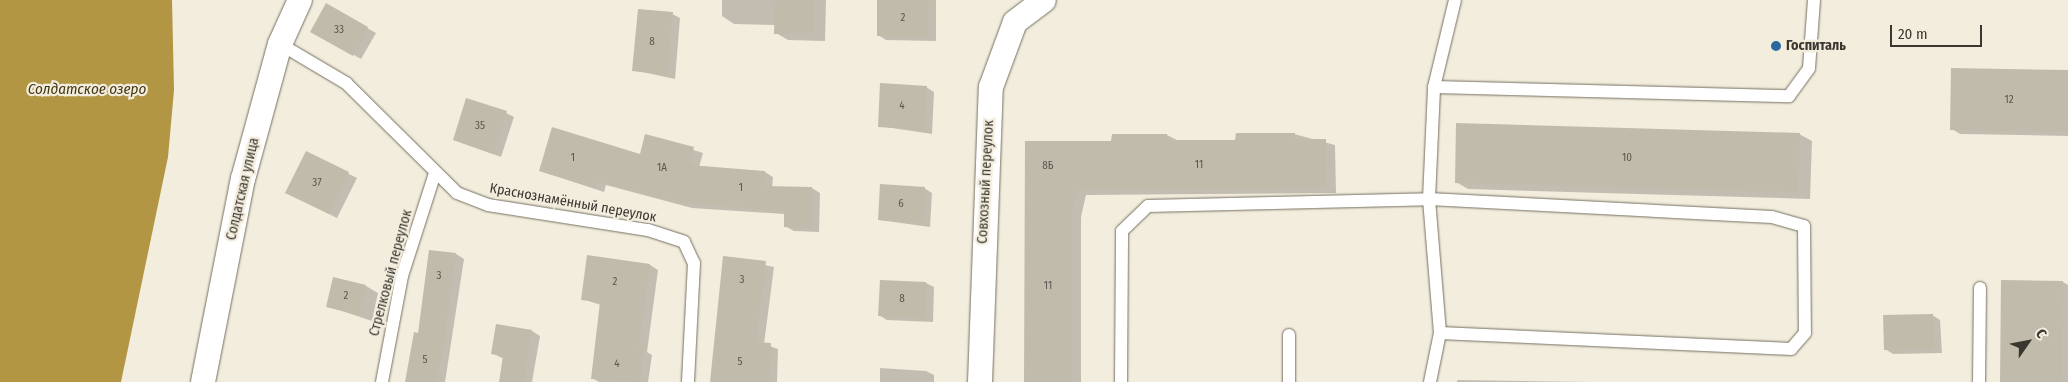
<!DOCTYPE html>
<html>
<head>
<meta charset="utf-8">
<style>
  body { margin:0 }
  #map { position:relative; width:2068px; height:382px; overflow:hidden; background:#f3eddd; font-family:"Fira Sans Condensed",sans-serif }
  div>[style] { position:absolute }
  .water>* { inset:0; background:#b29643 }
  .shadow>* { inset:0; background:#0003 }
  .building>* { inset:0; background:#c1bbab }
  .roads { filter:drop-shadow(0 0 1px #757061) drop-shadow(0 0 1px #757061) }
  .lane>* { height:12px; margin:-6px; padding:0 6px; transform-origin:6px; border-radius:6px; background:#fff }
  .street>* { height:24px; margin:-12px; padding:0 12px; transform-origin:12px; border-radius:12px; background:#fff }
  .dots>* { width:14px; height:14px; translate:-50% -50%; box-sizing:border-box; border:2px solid #f3eddd; border-radius:50% }
  span { translate:-50% -50%; white-space:nowrap; text-align:center; line-height:1.15; -webkit-text-stroke:4.5px #f3eddd; paint-order:stroke }
  .number-label { font-size:11px; color:#5c5850 }
  .number-label span { -webkit-text-stroke-width:0 }
  .poi-label { font-size:14px; color:#3a3731; font-weight:700 }
  .left { translate:0 -50%; text-align:left }
  .street-label { font-size:14px; color:#3a3731 }
  .water-label { font-size:15px; color:#433713; font-style:italic }
  .north { position:absolute; left:2003px; top:317px; width:50px; height:50px; -webkit-text-stroke:4px #f3eddd; paint-order:stroke; rotate:57deg; font-size:14px; font-weight:700; line-height:20px; text-align:center; color:#3a3731 }
  .north::after { content:''; display:block; margin:auto; width:18px; height:22px; background:#3a3731; clip-path:polygon(50% 0,100% 100%,50% 72%,0 100%) }
  .scale { position:absolute; left:1890px; top:25px; width:92px; height:22px; box-sizing:border-box; border:2px solid #3a3731; border-top:0; padding-left:6px; font-size:15px; line-height:18px; white-space:nowrap; color:#3a3731; -webkit-text-stroke:4px #f3eddd; paint-order:stroke }
</style>
</head>
<body>
<div id="map">
  <div class="water">
    <div style="clip-path:polygon(0 0,172px 0,174px 90px,168px 157px,121px 382px,0 382px)"></div>
  </div>
  <div class="shadow">
    <div style="clip-path:polygon(722px 0,826px 0,825px 41px,788px 40px,776px 33px,776px 25px,734px 24px,722px 16px)"></div>
    <div style="clip-path:polygon(879px 0,936px 0,936px 41px,886px 40px,878px 35px)"></div>
    <div style="clip-path:polygon(326px 5px,376px 33px,361px 59px,311px 31px)"></div>
    <div style="clip-path:polygon(672px 14px,680px 18px,675px 79px,633px 70px)"></div>
    <div style="clip-path:polygon(2068px 71px,2068px 136px,1960px 134px,1952px 129px)"></div>
    <div style="clip-path:polygon(926px 87px,934px 92px,932px 134px,879px 126px)"></div>
    <div style="clip-path:polygon(506px 113px,514px 117px,501px 157px,454px 140px)"></div>
    <div style="clip-path:polygon(1294px 134px,1335px 145px,1336px 193px,1086px 195px,1081px 217px,1081px 382px,1025px 382px,1026px 142px,1113px 142px,1167px 135px,1177px 140px,1237px 141px)"></div>
    <div style="clip-path:polygon(1799px 134px,1812px 141px,1810px 199px,1468px 189px,1456px 182px)"></div>
    <div style="clip-path:polygon(646px 135px,703px 153px,699px 167px,765px 172px,773px 177px,772px 188px,812px 188px,820px 193px,819px 232px,794px 231px,785px 226px,785px 214px,692px 208px,606px 185px,604px 192px,540px 171px,641px 156px)"></div>
    <div style="clip-path:polygon(307px 153px,357px 178px,337px 218px,295px 197px)"></div>
    <div style="clip-path:polygon(924px 188px,932px 193px,930px 227px,879px 220px)"></div>
    <div style="clip-path:polygon(456px 254px,464px 259px,445px 382px,406px 382px,419px 334px)"></div>
    <div style="clip-path:polygon(724px 257px,774px 267px,764px 344px,778px 349px,777px 382px,712px 382px)"></div>
    <div style="clip-path:polygon(650px 265px,658px 270px,647px 352px,652px 355px,648px 382px,599px 382px,592px 378px,601px 305px,582px 299px)"></div>
    <div style="clip-path:polygon(881px 281px,926px 283px,934px 287px,933px 322px,887px 320px,879px 315px)"></div>
    <div style="clip-path:polygon(2063px 282px,2068px 285px,2068px 382px,2002px 382px)"></div>
    <div style="clip-path:polygon(366px 286px,378px 293px,372px 321px,327px 306px)"></div>
    <div style="clip-path:polygon(1932px 315px,1940px 320px,1942px 353px,1893px 354px,1885px 349px)"></div>
    <div style="clip-path:polygon(532px 331px,540px 336px,532px 382px,501px 382px,504px 359px,492px 353px)"></div>
    <div style="clip-path:polygon(880px 368px,926px 371px,934px 375px,934px 382px,880px 382px)"></div>
    <div style="clip-path:polygon(1457px 380px,1589px 382px,1457px 382px)"></div>
  </div>
  <div class="building">
    <div style="clip-path:polygon(775px 0,814px 0,813px 34px,774px 34px)"></div>
    <div style="clip-path:polygon(877px 0,929px 0,928px 37px,877px 36px)"></div>
    <div style="clip-path:polygon(326px 3px,368px 27px,353px 56px,310px 32px)"></div>
    <div style="clip-path:polygon(638px 9px,673px 12px,667px 75px,632px 71px)"></div>
    <div style="clip-path:polygon(1951px 68px,2068px 70px,2068px 132px,1950px 130px)"></div>
    <div style="clip-path:polygon(880px 83px,927px 86px,924px 130px,878px 127px)"></div>
    <div style="clip-path:polygon(466px 98px,507px 111px,493px 154px,453px 140px)"></div>
    <div style="clip-path:polygon(1456px 123px,1800px 133px,1798px 192px,1455px 183px)"></div>
    <div style="clip-path:polygon(552px 127px,640px 154px,645px 134px,694px 147px,690px 165px,765px 171px,764px 186px,812px 187px,811px 228px,784px 227px,784px 211px,682px 203px,597px 181px,595px 188px,539px 171px)"></div>
    <div style="clip-path:polygon(1236px 133px,1295px 133px,1294px 139px,1326px 139px,1326px 188px,1077px 190px,1072px 211px,1072px 382px,1024px 382px,1025px 141px,1111px 141px,1112px 134px,1167px 134px,1168px 140px,1235px 140px)"></div>
    <div style="clip-path:polygon(306px 151px,349px 172px,329px 214px,285px 193px)"></div>
    <div style="clip-path:polygon(880px 184px,925px 187px,923px 223px,878px 220px)"></div>
    <div style="clip-path:polygon(429px 250px,456px 253px,445px 336px,437px 382px,405px 382px,414px 332px,418px 333px)"></div>
    <div style="clip-path:polygon(587px 255px,650px 264px,639px 348px,644px 349px,640px 382px,591px 379px,600px 302px,581px 300px)"></div>
    <div style="clip-path:polygon(723px 256px,766px 261px,756px 342px,771px 343px,770px 382px,710px 382px)"></div>
    <div style="clip-path:polygon(333px 277px,366px 285px,359px 315px,326px 307px)"></div>
    <div style="clip-path:polygon(880px 280px,926px 282px,925px 318px,878px 316px)"></div>
    <div style="clip-path:polygon(2001px 280px,2063px 281px,2062px 382px,2000px 382px)"></div>
    <div style="clip-path:polygon(1933px 314px,1934px 349px,1884px 350px,1883px 315px)"></div>
    <div style="clip-path:polygon(496px 324px,532px 330px,524px 382px,499px 382px,503px 356px,491px 354px)"></div>
  </div>
  <div class="roads">
    <div class="lane">
      <div style="left:280px;top:44px;width:77px;rotate:30.6deg"></div>
      <div style="left:346px;top:83px;width:156px;rotate:44.7deg"></div>
      <div style="left:457px;top:193px;width:33px;rotate:21deg"></div>
      <div style="left:488px;top:205px;width:162px;rotate:8.9deg"></div>
      <div style="left:648px;top:230px;width:38px;rotate:18deg"></div>
      <div style="left:684px;top:242px;width:23px;rotate:65deg"></div>
      <div style="left:694px;top:263px;width:119px;rotate:92.9deg"></div>
      <div style="left:1434px;top:87px;width:89px;rotate:-76.4deg"></div>
      <div style="left:382px;top:382px;width:108px;rotate:-79.3deg"></div>
      <div style="left:402px;top:276px;width:108px;rotate:-72.2deg"></div>
      <div style="left:1121px;top:382px;width:151px;rotate:-89.6deg"></div>
      <div style="left:1122px;top:231px;width:36px;rotate:-44deg"></div>
      <div style="left:1148px;top:206px;width:281px;rotate:-1.4deg"></div>
      <div style="left:1429px;top:199px;width:343px;rotate:3deg"></div>
      <div style="left:1772px;top:217px;width:33px;rotate:16deg"></div>
      <div style="left:1804px;top:226px;width:107px;rotate:89.5deg"></div>
      <div style="left:1805px;top:333px;width:21px;rotate:131deg"></div>
      <div style="left:1791px;top:349px;width:351px;rotate:-177.4deg"></div>
      <div style="left:1289px;top:382px;width:47px;rotate:-90deg"></div>
      <div style="left:1430px;top:382px;width:50px;rotate:-78.5deg"></div>
      <div style="left:1440px;top:333px;width:134px;rotate:-94.7deg"></div>
      <div style="left:1429px;top:199px;width:112px;rotate:-87.4deg"></div>
      <div style="left:1434px;top:87px;width:355px;rotate:1.5deg"></div>
      <div style="left:1789px;top:96px;width:34px;rotate:-54deg"></div>
      <div style="left:1809px;top:68px;width:68px;rotate:-85.8deg"></div>
      <div style="left:1979px;top:382px;width:94px;rotate:-89.4deg"></div>
    </div>
    <div class="street">
      <div style="left:203px;top:382px;width:207px;rotate:-78.9deg"></div>
      <div style="left:243px;top:179px;width:140px;rotate:-74.7deg"></div>
      <div style="left:280px;top:44px;width:48px;rotate:-65.6deg"></div>
      <div style="left:980px;top:382px;width:295px;rotate:-87.9deg"></div>
      <div style="left:991px;top:87px;width:69px;rotate:-69.7deg"></div>
      <div style="left:1015px;top:22px;width:36px;rotate:-37deg"></div>
    </div>
  </div>
  <div class="dots">
    <div style="left:1776px;top:46px;background:#2969a0"></div>
  </div>
  <div class="number-label">
    <span style="left:903px;top:18px">2</span>
    <span style="left:339px;top:30px">33</span>
    <span style="left:652px;top:42px">8</span>
    <span style="left:2009px;top:100px">12</span>
    <span style="left:902px;top:106px">4</span>
    <span style="left:480px;top:126px">35</span>
    <span style="left:573px;top:158px">1</span>
    <span style="left:1627px;top:158px">10</span>
    <span style="left:1199px;top:165px">11</span>
    <span style="left:1048px;top:166px">8Б</span>
    <span style="left:662px;top:168px">1А</span>
    <span style="left:317px;top:183px">37</span>
    <span style="left:741px;top:188px">1</span>
    <span style="left:901px;top:204px">6</span>
    <span style="left:439px;top:276px">3</span>
    <span style="left:742px;top:280px">3</span>
    <span style="left:615px;top:282px">2</span>
    <span style="left:1048px;top:286px">11</span>
    <span style="left:346px;top:296px">2</span>
    <span style="left:902px;top:299px">8</span>
    <span style="left:425px;top:360px">5</span>
    <span style="left:740px;top:362px">5</span>
    <span style="left:617px;top:364px">4</span>
  </div>
  <div class="poi-label">
    <span class="left" style="left:1786px;top:46px">Госпиталь</span>
  </div>
  <div class="street-label">
    <span style="left:986px;top:182px;rotate:-87deg">Совхозный переулок</span>
    <span style="left:243px;top:189px;rotate:-77deg">Солдатская улица</span>
    <span style="left:573px;top:203px;rotate:10deg">Краснознамённый переулок</span>
    <span style="left:391px;top:273px;rotate:-75deg">Стрелковый переулок</span>
  </div>
  <div class="water-label">
    <span style="left:87px;top:90px">Солдатское озеро</span>
  </div>
  <div class="north">С</div>
  <div class="scale">20 m</div>
</div>
</body>
</html>
